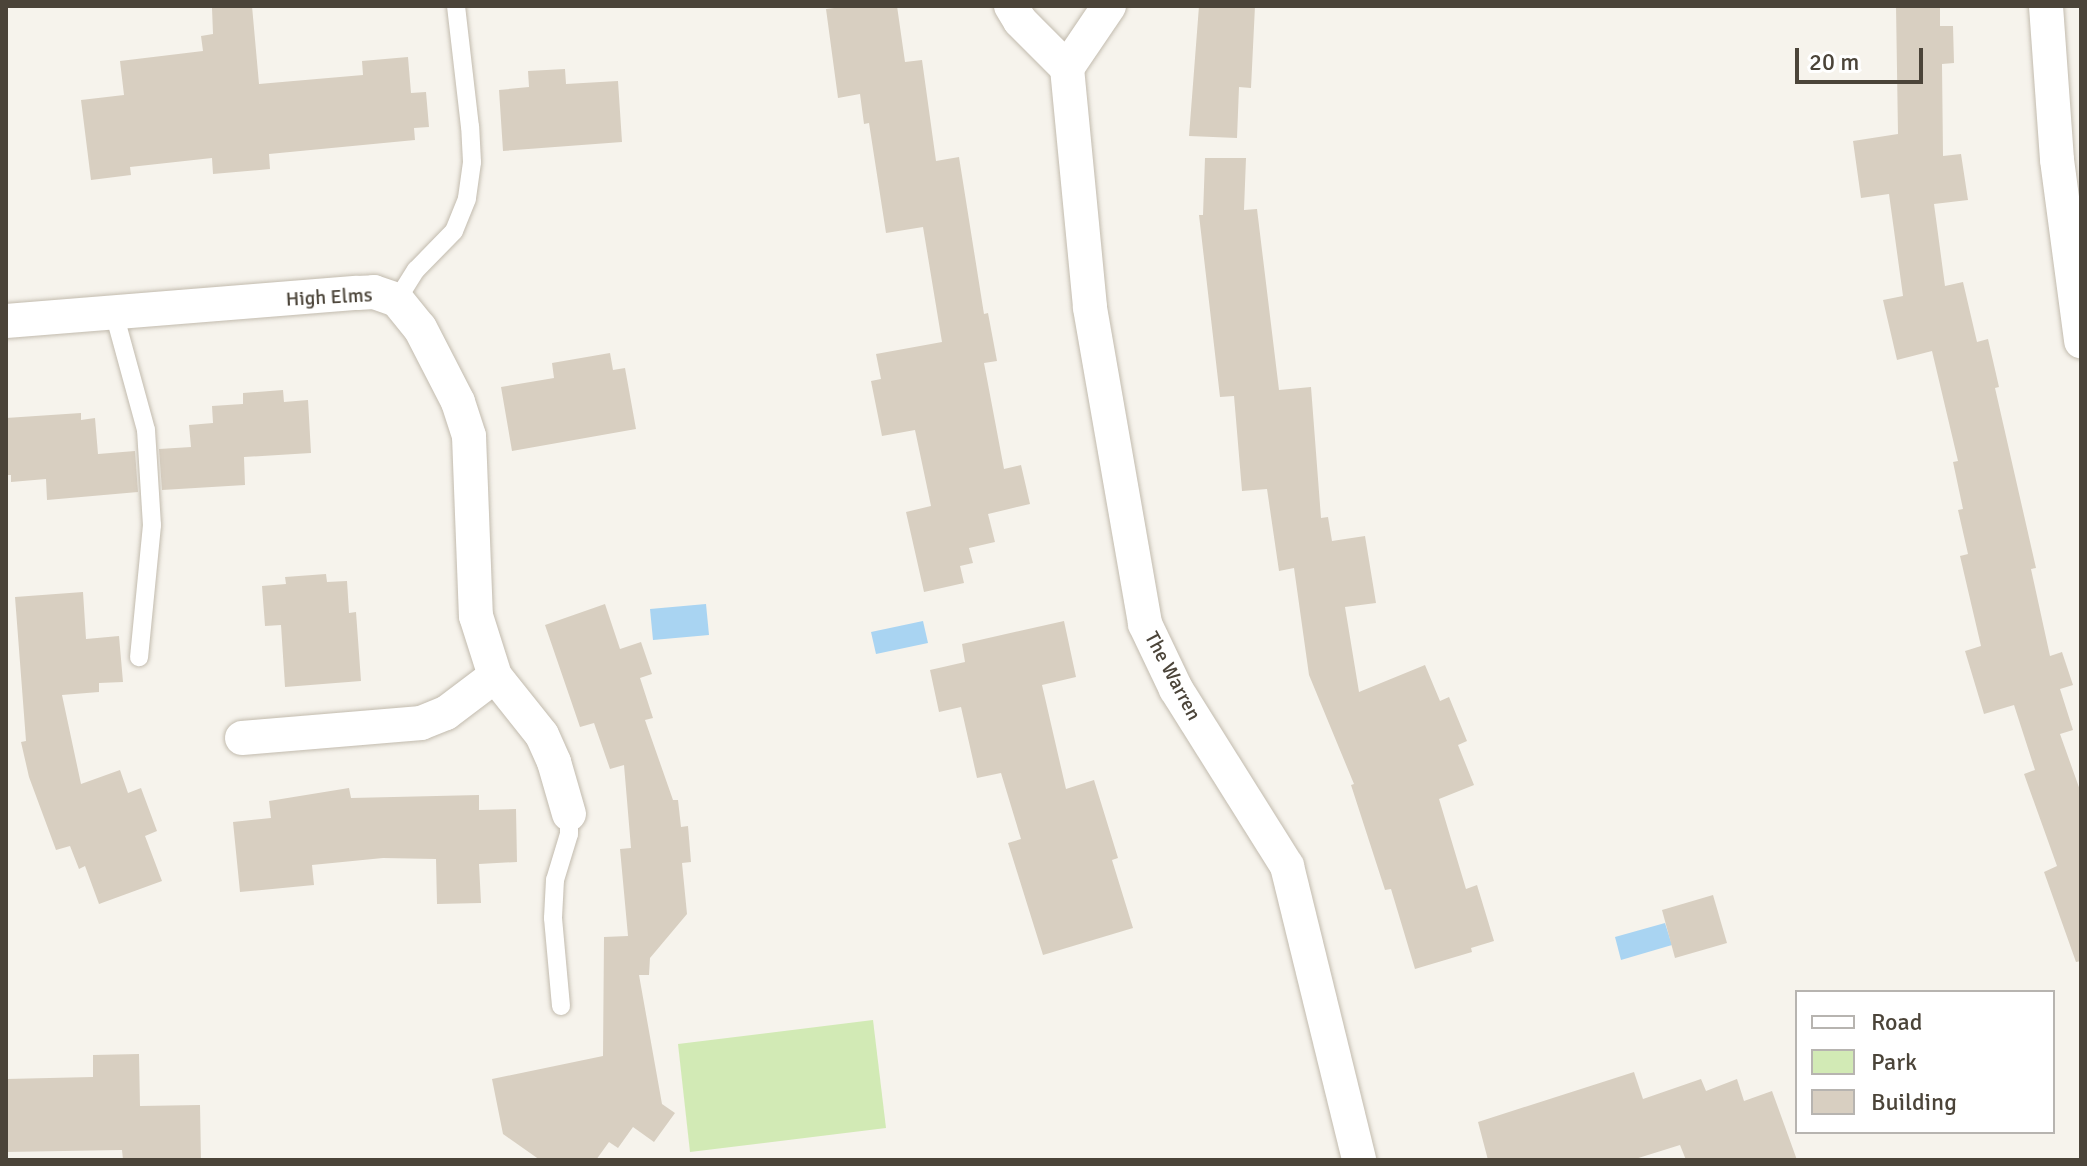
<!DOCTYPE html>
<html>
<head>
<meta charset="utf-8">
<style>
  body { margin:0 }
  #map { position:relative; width:2087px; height:1166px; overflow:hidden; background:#f6f3ec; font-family:Signika,sans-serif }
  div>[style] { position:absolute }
  .green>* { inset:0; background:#d2eab5 }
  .water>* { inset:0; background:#a9d4f2 }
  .building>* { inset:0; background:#d8cfc1 }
  .roads { filter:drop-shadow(0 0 2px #c2bbae) drop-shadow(0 0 2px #c2bbae) }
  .lane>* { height:18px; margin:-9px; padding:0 9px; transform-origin:9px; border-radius:9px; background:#fff }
  .street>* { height:34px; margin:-17px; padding:0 17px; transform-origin:17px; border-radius:17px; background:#fff }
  span { translate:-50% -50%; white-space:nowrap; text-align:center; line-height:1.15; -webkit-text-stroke:7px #fff; paint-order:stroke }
  .street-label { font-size:20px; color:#4b4439 }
  .frame { position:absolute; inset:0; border:8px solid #4b4439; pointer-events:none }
  .legend { position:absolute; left:1795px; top:990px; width:260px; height:144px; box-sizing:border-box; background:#fff; border:2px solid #b7b4b0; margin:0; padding:10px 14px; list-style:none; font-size:24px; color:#4b4439 }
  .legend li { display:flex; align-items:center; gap:16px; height:40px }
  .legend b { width:40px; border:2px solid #b7b4b0 }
  .scale { position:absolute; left:1795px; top:48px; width:128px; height:36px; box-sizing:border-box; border:4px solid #4b4439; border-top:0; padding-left:10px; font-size:24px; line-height:28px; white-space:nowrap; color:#4b4439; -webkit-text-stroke:6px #fff; paint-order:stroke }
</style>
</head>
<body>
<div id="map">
  <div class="green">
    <div style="clip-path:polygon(873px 1020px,886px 1128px,690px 1152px,678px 1044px)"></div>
  </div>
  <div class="water">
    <div style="clip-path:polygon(706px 604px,709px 635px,653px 640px,650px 609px)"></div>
    <div style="clip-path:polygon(923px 621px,928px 643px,876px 654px,871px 632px)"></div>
    <div style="clip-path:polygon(1665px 923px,1672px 945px,1621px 960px,1615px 937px)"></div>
  </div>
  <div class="building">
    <div style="clip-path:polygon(252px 6px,259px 84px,363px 75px,362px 61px,408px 57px,411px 93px,426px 92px,429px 127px,414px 128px,415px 140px,269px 154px,270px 169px,213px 174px,212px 158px,130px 167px,131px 175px,91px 180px,81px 100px,124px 95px,120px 61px,203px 51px,201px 36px,213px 34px,212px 8px)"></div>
    <div style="clip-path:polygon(851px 6px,897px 6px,905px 62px,922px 60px,936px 161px,959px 157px,984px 314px,988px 313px,997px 361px,984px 363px,1004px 469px,1021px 465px,1030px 504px,988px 514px,995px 542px,969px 548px,973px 563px,960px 566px,964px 583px,924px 592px,906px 512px,931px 506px,915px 430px,882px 436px,871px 381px,881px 379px,876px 354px,942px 342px,923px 227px,886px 233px,869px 123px,864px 124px,860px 94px,838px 98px,826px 9px)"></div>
    <div style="clip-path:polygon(1199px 6px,1255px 6px,1251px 88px,1239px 87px,1237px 138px,1189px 136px)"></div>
    <div style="clip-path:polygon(1896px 6px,1940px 6px,1940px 26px,1953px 26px,1954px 63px,1942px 64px,1943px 156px,1961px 154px,1968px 200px,1934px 204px,1945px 286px,1963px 282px,1977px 342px,1988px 339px,1999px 387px,1995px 388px,2036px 568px,2031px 569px,2050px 656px,2062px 652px,2073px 685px,2060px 689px,2073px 730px,2060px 734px,2081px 793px,2081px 961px,2076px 962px,2044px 872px,2057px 866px,2024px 774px,2035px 770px,2014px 705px,1984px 714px,1965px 651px,1981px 646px,1960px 556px,1968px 554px,1958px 510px,1963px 509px,1953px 462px,1958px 461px,1932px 351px,1897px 360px,1883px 300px,1903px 296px,1889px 194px,1861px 198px,1853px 141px,1898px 134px)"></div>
    <div style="clip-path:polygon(565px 69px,566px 84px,618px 81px,622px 142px,503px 151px,499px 90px,529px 87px,528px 71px)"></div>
    <div style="clip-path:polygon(1205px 158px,1246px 158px,1244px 210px,1257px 209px,1279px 390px,1311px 387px,1321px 518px,1328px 517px,1332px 541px,1365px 536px,1376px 603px,1345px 607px,1359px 692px,1425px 665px,1440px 701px,1449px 697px,1467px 741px,1458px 745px,1474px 785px,1439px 799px,1466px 889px,1477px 885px,1494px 941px,1471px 948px,1472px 952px,1415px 969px,1391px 889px,1385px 890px,1351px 785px,1354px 784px,1309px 675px,1294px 568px,1279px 571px,1267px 489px,1242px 491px,1234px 396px,1220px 397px,1199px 215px,1203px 215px)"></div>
    <div style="clip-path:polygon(610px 353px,613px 370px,625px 368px,636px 429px,512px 451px,501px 387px,554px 378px,552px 363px)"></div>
    <div style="clip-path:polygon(283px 390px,284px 402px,308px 400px,311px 453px,244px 457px,245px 485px,162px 490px,159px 449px,191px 447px,189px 425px,213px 423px,212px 406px,243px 404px,243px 393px)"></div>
    <div style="clip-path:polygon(81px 413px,81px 420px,95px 418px,98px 454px,135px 451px,138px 492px,47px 500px,46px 479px,11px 482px,11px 475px,6px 475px,6px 418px)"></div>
    <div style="clip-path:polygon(326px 574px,327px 582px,347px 581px,349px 613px,356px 612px,361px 681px,285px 687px,281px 625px,265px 626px,262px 586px,286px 584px,285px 577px)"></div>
    <div style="clip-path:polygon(83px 592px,86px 639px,119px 636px,123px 682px,99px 683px,99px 692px,62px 695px,81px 784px,120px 770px,128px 793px,141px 788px,157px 831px,145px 836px,162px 881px,99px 904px,85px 866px,79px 869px,70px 846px,56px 850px,29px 777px,21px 742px,26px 741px,15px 597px)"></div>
    <div style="clip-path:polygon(605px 604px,620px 649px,641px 642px,652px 674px,640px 678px,653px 718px,645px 720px,673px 800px,678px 800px,681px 827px,688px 826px,691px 862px,682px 863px,687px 914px,650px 958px,649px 975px,639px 975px,662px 1104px,675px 1113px,654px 1142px,633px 1127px,618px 1148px,609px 1142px,596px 1160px,540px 1160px,503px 1134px,492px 1079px,603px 1056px,604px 937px,628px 936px,620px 849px,631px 848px,624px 765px,610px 769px,594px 723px,580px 727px,545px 625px)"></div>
    <div style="clip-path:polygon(1064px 621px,1076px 677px,1042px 685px,1066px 789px,1094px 780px,1118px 858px,1112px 860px,1133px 928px,1043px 955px,1008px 843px,1021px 839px,1001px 773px,977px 778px,961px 707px,939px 712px,930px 670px,965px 662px,962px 644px)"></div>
    <div style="clip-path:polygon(349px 788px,351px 798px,479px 795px,479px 810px,516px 809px,517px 862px,479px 864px,481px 903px,437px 904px,436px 859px,383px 858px,312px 865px,314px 885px,240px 892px,233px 822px,271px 818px,269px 801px)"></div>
    <div style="clip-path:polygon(1713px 895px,1727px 943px,1675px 958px,1662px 910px)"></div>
    <div style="clip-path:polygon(139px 1054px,140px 1106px,200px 1105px,201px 1160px,123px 1160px,122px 1150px,6px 1152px,6px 1079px,93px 1077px,93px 1055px)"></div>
    <div style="clip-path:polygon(1634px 1072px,1643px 1099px,1701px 1079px,1706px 1091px,1737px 1079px,1744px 1101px,1772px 1091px,1797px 1160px,1686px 1160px,1680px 1145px,1632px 1160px,1488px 1160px,1478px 1122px)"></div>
  </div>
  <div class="roads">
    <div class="lane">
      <div style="left:397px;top:300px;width:36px;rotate:-58deg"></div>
      <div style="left:416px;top:270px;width:54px;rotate:-45.7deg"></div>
      <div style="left:454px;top:231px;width:35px;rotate:-68deg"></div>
      <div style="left:467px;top:198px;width:36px;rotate:-82deg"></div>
      <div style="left:472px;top:162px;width:35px;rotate:-93deg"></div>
      <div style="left:470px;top:127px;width:122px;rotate:-96.6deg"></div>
      <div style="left:114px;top:313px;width:121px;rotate:74.7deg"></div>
      <div style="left:146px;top:430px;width:95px;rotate:86.4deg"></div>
      <div style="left:152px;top:525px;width:133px;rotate:95.6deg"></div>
      <div style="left:561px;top:1006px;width:88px;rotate:-95.2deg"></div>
      <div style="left:553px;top:918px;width:38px;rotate:-87deg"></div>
      <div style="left:555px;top:880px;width:48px;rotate:-73.1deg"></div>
      <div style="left:569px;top:834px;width:20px;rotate:-90deg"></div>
    </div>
    <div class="street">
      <div style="left:1011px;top:6px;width:17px;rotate:59deg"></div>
      <div style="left:1020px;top:21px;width:66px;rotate:45deg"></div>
      <div style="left:1067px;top:68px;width:241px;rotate:84.5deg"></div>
      <div style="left:1090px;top:308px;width:321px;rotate:80.1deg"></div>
      <div style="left:1145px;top:624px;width:72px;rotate:64.5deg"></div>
      <div style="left:1176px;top:689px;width:209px;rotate:57.9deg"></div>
      <div style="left:1287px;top:866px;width:303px;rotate:76.2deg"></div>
      <div style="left:2046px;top:6px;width:154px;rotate:85.9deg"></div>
      <div style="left:2057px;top:160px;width:183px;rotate:82.4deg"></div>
      <div style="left:1067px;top:68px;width:75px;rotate:-55.9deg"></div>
      <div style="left:6px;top:321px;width:352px;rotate:-4.6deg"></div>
      <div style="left:357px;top:293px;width:17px;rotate:-3deg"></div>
      <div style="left:374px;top:292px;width:24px;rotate:19deg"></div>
      <div style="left:397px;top:300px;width:36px;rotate:51deg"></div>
      <div style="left:420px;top:328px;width:83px;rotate:62.8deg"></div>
      <div style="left:458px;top:402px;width:36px;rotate:72deg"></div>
      <div style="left:469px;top:436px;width:180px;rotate:87.8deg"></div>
      <div style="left:476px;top:616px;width:63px;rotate:72.4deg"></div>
      <div style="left:495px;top:676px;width:75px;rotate:51.5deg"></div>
      <div style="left:542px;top:735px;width:30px;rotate:66deg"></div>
      <div style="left:554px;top:762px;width:54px;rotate:73.9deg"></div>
      <div style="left:242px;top:738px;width:180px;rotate:-4.8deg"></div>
      <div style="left:421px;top:723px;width:27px;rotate:-22deg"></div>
      <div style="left:446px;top:713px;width:61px;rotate:-37.1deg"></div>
    </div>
  </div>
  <div class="street-label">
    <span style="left:329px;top:297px;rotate:-3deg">High Elms</span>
    <span style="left:1173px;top:676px;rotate:62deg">The Warren</span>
  </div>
  <div class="frame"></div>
  <ul class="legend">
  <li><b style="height:10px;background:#fff"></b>Road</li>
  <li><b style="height:22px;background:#d2eab5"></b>Park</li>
  <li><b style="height:22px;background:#d8cfc1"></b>Building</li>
  </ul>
  <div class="scale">20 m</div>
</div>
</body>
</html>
